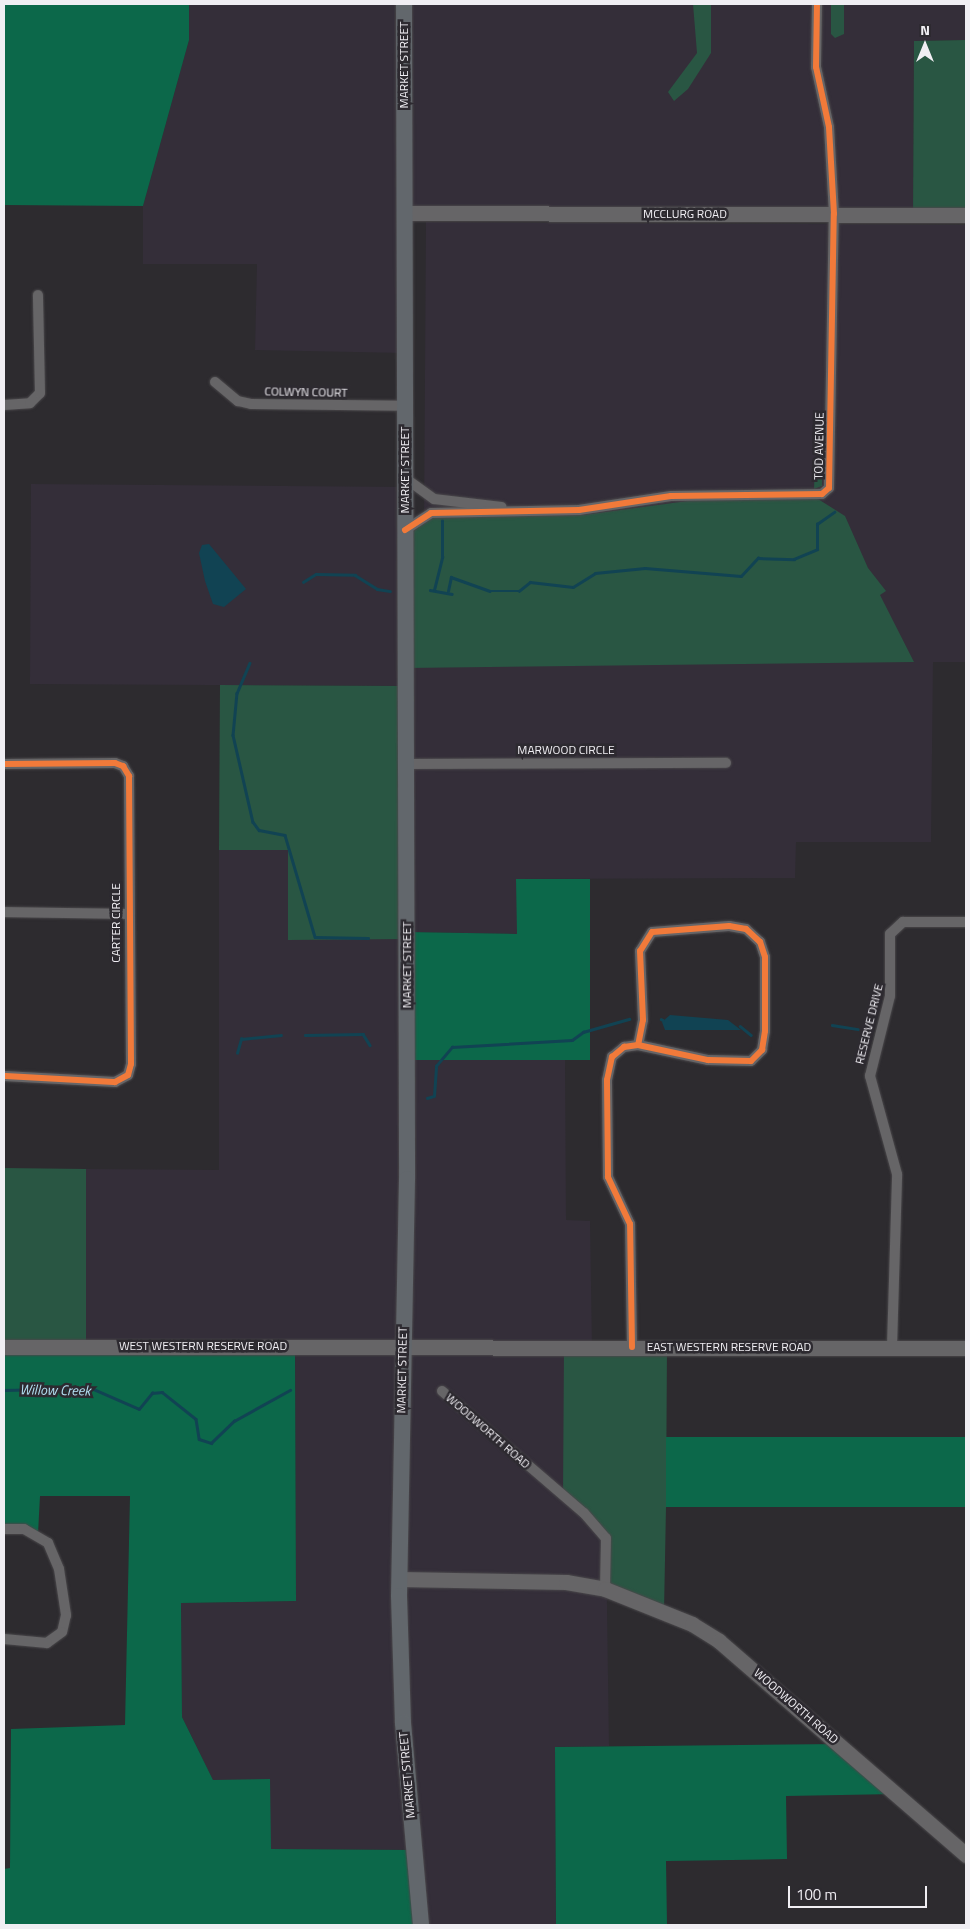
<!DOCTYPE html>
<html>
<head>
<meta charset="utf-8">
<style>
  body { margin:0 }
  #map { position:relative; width:970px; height:1929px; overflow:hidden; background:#2d2b2f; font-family:"Titillium Web",sans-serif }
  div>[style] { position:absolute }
  .built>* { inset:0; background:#342e39 }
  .green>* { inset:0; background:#295643 }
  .forest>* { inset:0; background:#0c684a }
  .water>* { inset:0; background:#114353 }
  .stream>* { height:2.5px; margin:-1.25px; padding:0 1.25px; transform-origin:1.25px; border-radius:1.25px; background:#114353 }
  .roads { filter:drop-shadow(0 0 1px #4a484b) drop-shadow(0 0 1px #4a484b) }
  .street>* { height:10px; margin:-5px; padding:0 5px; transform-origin:5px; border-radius:5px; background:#666567 }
  .secondary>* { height:15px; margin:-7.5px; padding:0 7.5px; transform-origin:7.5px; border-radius:7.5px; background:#666567 }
  .primary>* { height:16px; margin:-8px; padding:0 8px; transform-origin:8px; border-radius:8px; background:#62676c }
  .cycleway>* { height:6px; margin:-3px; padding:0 3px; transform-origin:3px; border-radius:3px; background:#f17a3a }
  span { translate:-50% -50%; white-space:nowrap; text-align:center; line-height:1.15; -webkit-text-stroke:5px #2d2a30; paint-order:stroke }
  .street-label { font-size:12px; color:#f0eef3 }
  .water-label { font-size:14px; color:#b3e1f3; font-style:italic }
  .frame { position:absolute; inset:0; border:5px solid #f0eef3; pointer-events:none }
  .north { position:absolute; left:900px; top:20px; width:50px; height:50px; -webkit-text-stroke:4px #2d2a30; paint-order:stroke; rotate:0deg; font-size:14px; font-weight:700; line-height:20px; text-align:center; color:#f0eef3 }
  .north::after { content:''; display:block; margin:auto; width:18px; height:22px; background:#f0eef3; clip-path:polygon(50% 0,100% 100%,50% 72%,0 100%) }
  .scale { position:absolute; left:788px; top:1886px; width:139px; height:22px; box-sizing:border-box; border:2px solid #f0eef3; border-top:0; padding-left:6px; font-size:15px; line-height:18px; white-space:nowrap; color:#f0eef3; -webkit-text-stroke:4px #2d2a30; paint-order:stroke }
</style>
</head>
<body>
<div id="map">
  <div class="built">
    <div style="clip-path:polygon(189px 4px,966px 4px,966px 40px,914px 41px,913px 215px,404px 213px,404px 353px,255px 350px,257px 264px,143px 264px,143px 206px,189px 40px)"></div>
    <div style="clip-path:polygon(426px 222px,966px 225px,966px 662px,933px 662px,931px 842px,796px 842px,795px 878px,517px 879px,517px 934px,407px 932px,405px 686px,30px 684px,31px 484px,405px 487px,405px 667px,424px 526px)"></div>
    <div style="clip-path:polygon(219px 850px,288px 850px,407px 939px,407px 1060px,565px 1060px,566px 1220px,590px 1221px,592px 1347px,606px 1538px,609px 1746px,555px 1747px,556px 1925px,421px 1925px,413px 1850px,271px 1849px,213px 1780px,182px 1717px,181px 1603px,296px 1601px,295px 1346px,86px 1347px,86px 1169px,219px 1170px)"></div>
  </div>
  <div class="green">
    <div style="clip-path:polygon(693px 4px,711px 4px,711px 53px,688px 89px,674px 101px,668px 92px,697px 53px)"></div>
    <div style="clip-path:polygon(844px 4px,844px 34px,835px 38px,831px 34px,831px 5px)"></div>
    <div style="clip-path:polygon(966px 40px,966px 215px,913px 215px,914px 41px)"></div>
    <div style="clip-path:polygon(815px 465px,822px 465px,822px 486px,814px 489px)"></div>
    <div style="clip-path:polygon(818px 499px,845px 516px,868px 568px,886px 591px,880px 595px,914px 662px,405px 668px,405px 530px,433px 516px,583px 515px,695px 500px)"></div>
    <div style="clip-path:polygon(220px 685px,405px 686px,407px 939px,288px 940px,288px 850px,219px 850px)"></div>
    <div style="clip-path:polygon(4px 1168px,86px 1169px,86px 1347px,4px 1347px)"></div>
    <div style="clip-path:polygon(667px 1346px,666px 1507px,664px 1612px,605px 1589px,606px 1538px,563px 1495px,564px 1347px)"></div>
  </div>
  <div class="forest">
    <div style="clip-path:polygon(4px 4px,189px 4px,189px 40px,143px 206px,4px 205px)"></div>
    <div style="clip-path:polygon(516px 879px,590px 879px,590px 1060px,407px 1060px,407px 932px,517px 934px)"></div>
    <div style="clip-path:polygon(295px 1345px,296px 1601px,181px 1603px,182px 1717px,213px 1780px,270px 1779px,271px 1849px,413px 1850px,421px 1925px,4px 1925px,4px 1869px,10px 1868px,11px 1729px,125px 1725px,130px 1496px,40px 1496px,38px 1534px,4px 1529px,4px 1347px)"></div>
    <div style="clip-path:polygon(666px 1437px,966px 1437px,966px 1507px,666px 1507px)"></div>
    <div style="clip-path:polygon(840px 1744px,896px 1794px,786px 1796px,787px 1859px,666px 1861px,667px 1925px,556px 1925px,555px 1747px)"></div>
  </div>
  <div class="water">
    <div style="clip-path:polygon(209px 544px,246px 589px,224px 607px,213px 604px,205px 581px,199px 553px,202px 545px)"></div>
    <div style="clip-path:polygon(670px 1015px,728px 1020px,741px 1030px,665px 1030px,662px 1022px)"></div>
  </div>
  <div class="stream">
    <div style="left:303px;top:582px;width:15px;rotate:-32deg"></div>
    <div style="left:316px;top:574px;width:39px;rotate:1deg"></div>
    <div style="left:355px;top:575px;width:26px;rotate:32deg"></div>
    <div style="left:377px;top:589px;width:13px;rotate:9deg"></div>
    <div style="left:430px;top:590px;width:22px;rotate:10deg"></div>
    <div style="left:434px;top:590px;width:34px;rotate:-76deg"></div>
    <div style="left:442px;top:557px;width:36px;rotate:-90deg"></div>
    <div style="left:448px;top:591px;width:14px;rotate:-78deg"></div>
    <div style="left:451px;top:577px;width:41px;rotate:19.7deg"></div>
    <div style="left:490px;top:591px;width:29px"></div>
    <div style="left:519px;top:591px;width:14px;rotate:-39deg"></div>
    <div style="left:530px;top:582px;width:43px;rotate:6.6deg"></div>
    <div style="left:573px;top:587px;width:26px;rotate:-32deg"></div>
    <div style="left:595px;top:573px;width:50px;rotate:-5.7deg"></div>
    <div style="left:645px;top:568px;width:96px;rotate:4.8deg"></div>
    <div style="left:741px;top:576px;width:25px;rotate:-47deg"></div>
    <div style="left:758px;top:558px;width:36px;rotate:2deg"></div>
    <div style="left:794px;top:559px;width:25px;rotate:-23deg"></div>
    <div style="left:817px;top:549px;width:25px;rotate:-90deg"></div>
    <div style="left:817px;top:524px;width:21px;rotate:-35deg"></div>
    <div style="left:250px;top:663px;width:33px;rotate:113deg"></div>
    <div style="left:237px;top:693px;width:42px;rotate:95.4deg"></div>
    <div style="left:233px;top:735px;width:89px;rotate:77.1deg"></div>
    <div style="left:253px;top:822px;width:10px;rotate:53deg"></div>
    <div style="left:259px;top:830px;width:26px;rotate:11deg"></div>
    <div style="left:285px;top:835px;width:106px;rotate:73.6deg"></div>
    <div style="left:315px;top:937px;width:53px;rotate:1.1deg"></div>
    <div style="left:661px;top:1019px;width:2px;rotate:27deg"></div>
    <div style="left:832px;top:1025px;width:26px;rotate:9deg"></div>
    <div style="left:740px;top:1026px;width:14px;rotate:39deg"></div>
    <div style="left:305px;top:1035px;width:58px;rotate:-1deg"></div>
    <div style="left:363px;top:1034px;width:13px;rotate:58deg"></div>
    <div style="left:237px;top:1053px;width:15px;rotate:-74deg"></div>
    <div style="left:241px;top:1039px;width:40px;rotate:-5.7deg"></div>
    <div style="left:427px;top:1098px;width:7px;rotate:-16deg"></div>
    <div style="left:434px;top:1096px;width:30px;rotate:-86deg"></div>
    <div style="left:436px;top:1066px;width:25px;rotate:-50deg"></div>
    <div style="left:452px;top:1047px;width:120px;rotate:-3.3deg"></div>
    <div style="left:572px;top:1040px;width:14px;rotate:-36deg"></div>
    <div style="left:583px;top:1032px;width:48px;rotate:-15.8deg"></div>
    <div style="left:4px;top:1390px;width:87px;rotate:-1.3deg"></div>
    <div style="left:91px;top:1388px;width:52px;rotate:23.6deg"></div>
    <div style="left:139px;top:1409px;width:21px;rotate:-51deg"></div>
    <div style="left:152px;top:1393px;width:10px;rotate:-6deg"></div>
    <div style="left:162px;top:1392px;width:43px;rotate:38.5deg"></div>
    <div style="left:196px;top:1419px;width:20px;rotate:81deg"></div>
    <div style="left:199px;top:1439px;width:13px;rotate:18deg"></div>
    <div style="left:211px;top:1443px;width:32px;rotate:-44deg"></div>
    <div style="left:234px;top:1421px;width:64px;rotate:-29deg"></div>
  </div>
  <div class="roads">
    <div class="street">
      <div style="left:215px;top:382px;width:30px;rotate:40deg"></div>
      <div style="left:238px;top:401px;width:13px;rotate:13deg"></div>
      <div style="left:251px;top:404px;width:153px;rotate:0.7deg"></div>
      <div style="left:4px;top:405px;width:26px;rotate:-4deg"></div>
      <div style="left:30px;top:403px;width:14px;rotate:-45deg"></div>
      <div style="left:40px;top:393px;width:98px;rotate:-91.2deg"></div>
      <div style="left:405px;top:478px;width:36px;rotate:36deg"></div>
      <div style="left:434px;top:499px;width:68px;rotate:6.7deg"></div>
      <div style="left:405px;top:530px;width:31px;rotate:-33deg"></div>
      <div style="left:431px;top:513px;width:148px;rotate:-1.2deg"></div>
      <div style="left:579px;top:510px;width:93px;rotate:-8.7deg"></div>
      <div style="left:671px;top:496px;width:151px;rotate:-0.8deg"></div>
      <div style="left:822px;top:494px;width:9px;rotate:-41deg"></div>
      <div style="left:829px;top:488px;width:274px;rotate:-89deg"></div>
      <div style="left:834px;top:214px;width:87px;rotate:-93.3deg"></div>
      <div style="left:829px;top:127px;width:61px;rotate:-102.2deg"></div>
      <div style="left:816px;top:67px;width:63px;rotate:-89.1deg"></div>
      <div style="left:4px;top:764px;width:111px;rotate:-0.5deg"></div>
      <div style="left:115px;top:763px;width:9px;rotate:21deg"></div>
      <div style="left:123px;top:766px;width:12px;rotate:59deg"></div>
      <div style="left:129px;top:776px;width:288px;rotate:89.6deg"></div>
      <div style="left:131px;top:1064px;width:11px;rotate:105deg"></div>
      <div style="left:128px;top:1075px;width:15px;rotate:152deg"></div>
      <div style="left:115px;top:1082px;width:111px;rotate:-176.9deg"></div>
      <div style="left:406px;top:764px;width:320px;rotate:-0.2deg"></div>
      <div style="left:4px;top:912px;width:123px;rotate:0.9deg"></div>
      <div style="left:632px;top:1347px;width:123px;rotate:-90.9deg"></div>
      <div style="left:630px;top:1224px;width:52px;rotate:-115.1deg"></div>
      <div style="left:608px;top:1177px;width:97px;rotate:-90.6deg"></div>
      <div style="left:607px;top:1080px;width:24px;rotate:-78deg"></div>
      <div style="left:612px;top:1057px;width:16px;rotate:-40deg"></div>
      <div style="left:624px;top:1047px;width:14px;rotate:-8deg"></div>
      <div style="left:638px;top:1045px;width:72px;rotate:12.1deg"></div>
      <div style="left:708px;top:1060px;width:43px;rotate:1.3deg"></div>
      <div style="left:751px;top:1061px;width:16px;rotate:-45deg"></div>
      <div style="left:762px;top:1050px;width:19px;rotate:-81deg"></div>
      <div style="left:765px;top:1031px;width:74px;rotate:-90deg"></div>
      <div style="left:765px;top:957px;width:16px;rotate:-108deg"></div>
      <div style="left:760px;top:942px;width:19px;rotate:-137deg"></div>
      <div style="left:746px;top:929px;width:17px;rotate:-170deg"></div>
      <div style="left:729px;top:926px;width:77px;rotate:175.5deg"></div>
      <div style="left:652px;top:932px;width:22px;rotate:122deg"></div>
      <div style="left:640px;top:951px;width:69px;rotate:87.5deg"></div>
      <div style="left:643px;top:1020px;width:25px;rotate:101deg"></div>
      <div style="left:892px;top:1347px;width:173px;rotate:-88.3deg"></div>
      <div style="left:897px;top:1174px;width:102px;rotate:-105.4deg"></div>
      <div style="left:870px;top:1076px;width:82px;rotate:-76deg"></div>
      <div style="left:890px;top:996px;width:62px;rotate:-90deg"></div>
      <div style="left:890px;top:934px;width:18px;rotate:-43deg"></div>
      <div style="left:903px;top:922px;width:63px"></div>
      <div style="left:442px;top:1391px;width:187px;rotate:40.7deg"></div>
      <div style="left:584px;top:1513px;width:33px;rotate:49deg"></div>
      <div style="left:606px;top:1538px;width:51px;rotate:91.1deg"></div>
      <div style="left:4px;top:1529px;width:20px"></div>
      <div style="left:24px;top:1529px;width:28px;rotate:30deg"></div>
      <div style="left:48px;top:1543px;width:28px;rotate:67deg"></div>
      <div style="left:59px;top:1569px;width:47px;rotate:81.3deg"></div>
      <div style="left:66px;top:1615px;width:17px;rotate:103deg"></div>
      <div style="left:62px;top:1632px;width:19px;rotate:144deg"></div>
      <div style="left:47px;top:1643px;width:43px;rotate:-174.7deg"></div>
    </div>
    <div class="secondary">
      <div style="left:404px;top:213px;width:562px;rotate:0.2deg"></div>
      <div style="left:4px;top:1347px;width:962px;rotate:0.06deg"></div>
      <div style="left:399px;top:1579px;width:167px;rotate:1deg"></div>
      <div style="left:566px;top:1582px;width:40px;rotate:10deg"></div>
      <div style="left:605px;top:1589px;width:94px;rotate:21.9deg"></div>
      <div style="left:692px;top:1624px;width:32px;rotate:32deg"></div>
      <div style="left:719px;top:1641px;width:327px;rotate:40.9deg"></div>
    </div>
    <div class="primary">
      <div style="left:404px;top:4px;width:1175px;rotate:89.85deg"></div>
      <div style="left:407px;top:1179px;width:417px;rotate:91.1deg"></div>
      <div style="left:399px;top:1596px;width:127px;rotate:88.2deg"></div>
      <div style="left:403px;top:1723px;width:203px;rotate:84.9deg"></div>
    </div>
  </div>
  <div class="cycleway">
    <div style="left:405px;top:530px;width:31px;rotate:-33deg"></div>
    <div style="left:431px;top:513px;width:148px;rotate:-1.2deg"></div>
    <div style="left:579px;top:510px;width:93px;rotate:-8.7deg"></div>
    <div style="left:671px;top:496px;width:151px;rotate:-0.8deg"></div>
    <div style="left:822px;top:494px;width:9px;rotate:-41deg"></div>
    <div style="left:829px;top:488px;width:274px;rotate:-89deg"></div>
    <div style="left:834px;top:214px;width:87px;rotate:-93.3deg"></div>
    <div style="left:829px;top:127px;width:61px;rotate:-102.2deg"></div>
    <div style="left:816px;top:67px;width:63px;rotate:-89.1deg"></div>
    <div style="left:4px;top:764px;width:111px;rotate:-0.5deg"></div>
    <div style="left:115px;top:763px;width:9px;rotate:21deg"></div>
    <div style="left:123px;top:766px;width:12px;rotate:59deg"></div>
    <div style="left:129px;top:776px;width:288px;rotate:89.6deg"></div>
    <div style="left:131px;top:1064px;width:11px;rotate:105deg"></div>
    <div style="left:128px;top:1075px;width:15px;rotate:152deg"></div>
    <div style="left:115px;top:1082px;width:111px;rotate:-176.9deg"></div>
    <div style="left:632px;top:1347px;width:123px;rotate:-90.9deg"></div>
    <div style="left:630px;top:1224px;width:52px;rotate:-115.1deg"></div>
    <div style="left:608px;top:1177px;width:97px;rotate:-90.6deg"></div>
    <div style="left:607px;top:1080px;width:24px;rotate:-78deg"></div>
    <div style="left:612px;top:1057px;width:16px;rotate:-40deg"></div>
    <div style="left:624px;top:1047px;width:14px;rotate:-8deg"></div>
    <div style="left:638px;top:1045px;width:72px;rotate:12.1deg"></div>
    <div style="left:708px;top:1060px;width:43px;rotate:1.3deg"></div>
    <div style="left:751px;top:1061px;width:16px;rotate:-45deg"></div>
    <div style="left:762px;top:1050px;width:19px;rotate:-81deg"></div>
    <div style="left:765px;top:1031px;width:74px;rotate:-90deg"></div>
    <div style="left:765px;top:957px;width:16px;rotate:-108deg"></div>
    <div style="left:760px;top:942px;width:19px;rotate:-137deg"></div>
    <div style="left:746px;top:929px;width:17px;rotate:-170deg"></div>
    <div style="left:729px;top:926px;width:77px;rotate:175.5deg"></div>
    <div style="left:652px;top:932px;width:22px;rotate:122deg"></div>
    <div style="left:640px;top:951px;width:69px;rotate:87.5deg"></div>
    <div style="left:643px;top:1020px;width:25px;rotate:101deg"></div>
  </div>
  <div class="street-label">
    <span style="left:404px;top:65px;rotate:-90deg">MARKET STREET</span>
    <span style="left:685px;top:214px">MCCLURG ROAD</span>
    <span style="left:306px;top:392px;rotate:1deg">COLWYN COURT</span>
    <span style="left:819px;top:446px;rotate:-89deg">TOD AVENUE</span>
    <span style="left:405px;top:470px;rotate:-90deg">MARKET STREET</span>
    <span style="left:566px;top:750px">MARWOOD CIRCLE</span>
    <span style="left:116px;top:923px;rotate:-90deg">CARTER CIRCLE</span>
    <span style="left:407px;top:965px;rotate:-90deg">MARKET STREET</span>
    <span style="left:869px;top:1024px;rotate:-76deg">RESERVE DRIVE</span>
    <span style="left:203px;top:1346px">WEST WESTERN RESERVE ROAD</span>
    <span style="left:729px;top:1347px">EAST WESTERN RESERVE ROAD</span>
    <span style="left:402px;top:1370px;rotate:-89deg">MARKET STREET</span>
    <span style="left:488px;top:1431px;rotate:41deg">WOODWORTH ROAD</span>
    <span style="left:796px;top:1706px;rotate:41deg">WOODWORTH ROAD</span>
    <span style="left:407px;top:1775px;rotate:-95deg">MARKET STREET</span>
  </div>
  <div class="water-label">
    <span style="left:55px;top:1390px;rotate:1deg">Willow Creek</span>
  </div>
  <div class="frame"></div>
  <div class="north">N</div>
  <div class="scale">100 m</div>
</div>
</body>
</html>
